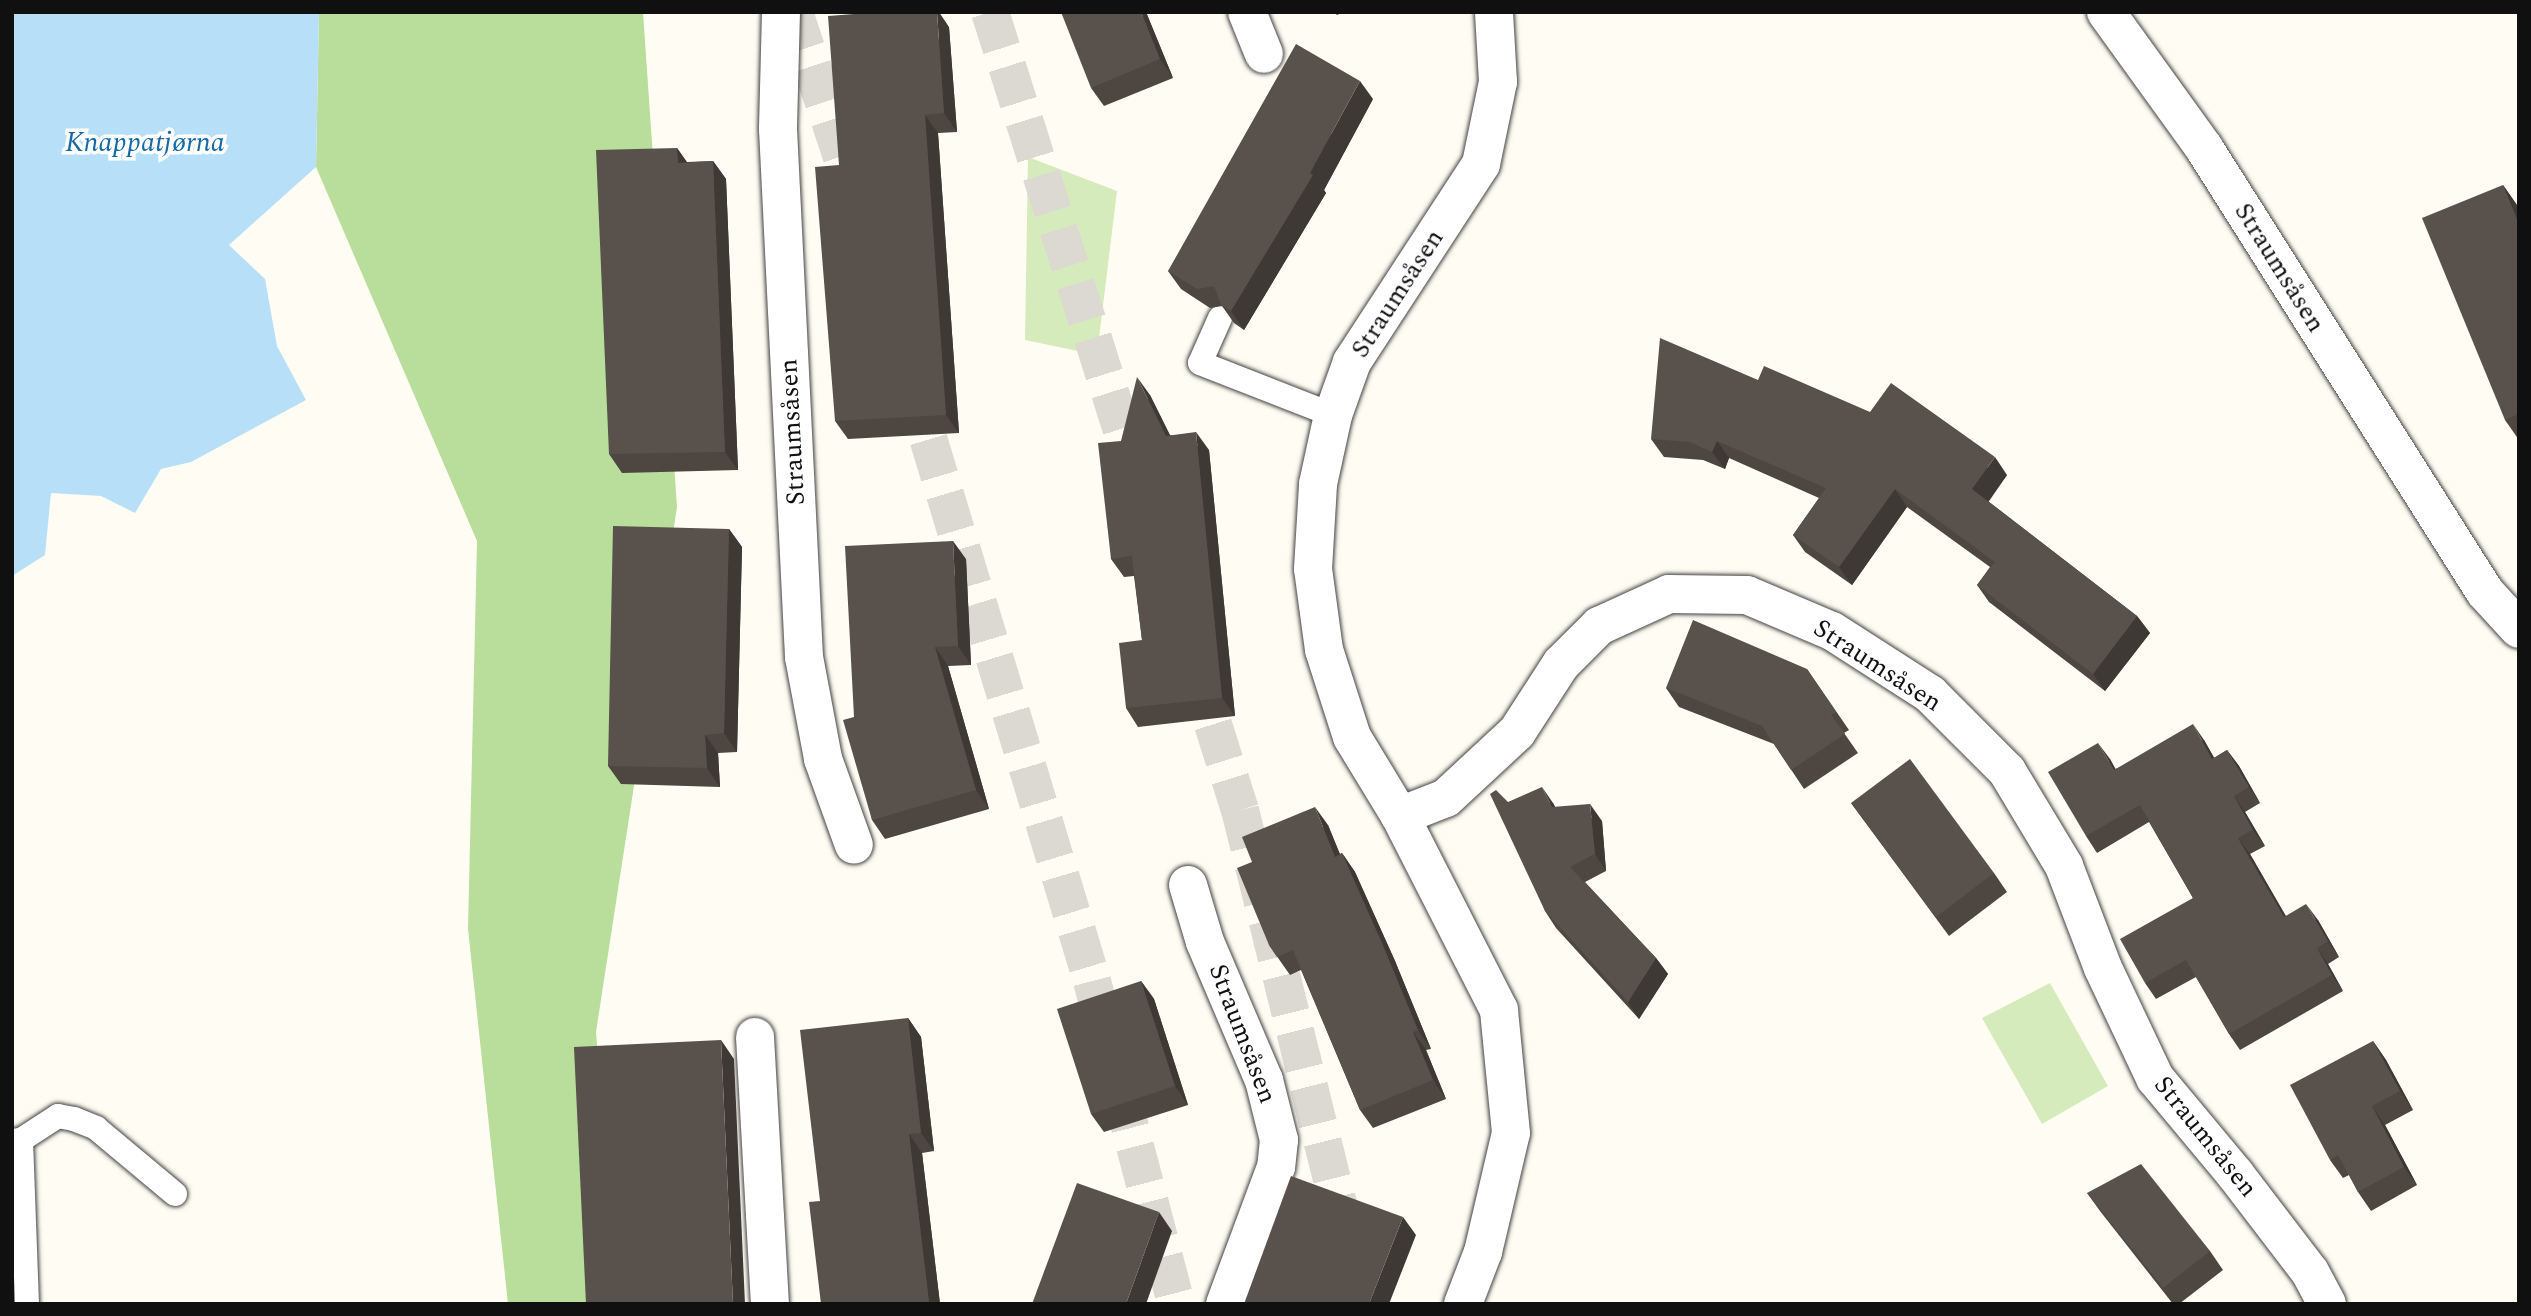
<!DOCTYPE html>
<html>
<head>
<meta charset="utf-8">
<style>
  body { margin:0 }
  #map { position:relative; width:2531px; height:1316px; overflow:hidden; background:#fffdf3; font-family:Spectral,serif }
  div>[style] { position:absolute }
  .green>* { inset:0; background:#d5ebbb }
  .forest>* { inset:0; background:#b9dd9a }
  .water>* { inset:0; background:#b7e0f8 }
  .primary-tunnel>* { height:38px; margin-top:-19px; transform-origin:0; background:repeating-linear-gradient(90deg,#dbd9d1 0 38px,transparent 0 57px) }
  .roads { filter:drop-shadow(0 0 2px #434343) drop-shadow(0 0 2px #434343) }
  .service>* { height:24px; margin:-12px; padding:0 12px; transform-origin:12px; border-radius:12px; background:#fff }
  .minor>* { height:38px; margin:-19px; padding:0 19px; transform-origin:19px; border-radius:19px; background:#fff }
  .wall>* { inset:0; background:#4d4641 }
  .shaded-wall>* { inset:0; background:#3e3935 }
  .building>* { inset:0; background:#59514c }
  span { translate:-50% -50%; white-space:nowrap; text-align:center; line-height:1.15; -webkit-text-stroke:7px #fff; paint-order:stroke }
  .street-label { font-size:26px; color:#101010 }
  .water-label { font-size:28px; color:#1569a7; font-style:italic }
  .frame { position:absolute; inset:0; border:14px solid #101010; pointer-events:none }
</style>
</head>
<body>
<div id="map">
  <div class="green">
    <div style="clip-path:polygon(1028px 157px,1117px 191px,1097px 355px,1025px 340px)"></div>
    <div style="clip-path:polygon(2050px 983px,2108px 1086px,2042px 1124px,1982px 1018px)"></div>
  </div>
  <div class="forest">
    <div style="clip-path:polygon(319px 12px,643px 12px,677px 507px,596px 1032px,618px 1304px,508px 1304px,468px 929px,477px 541px,316px 167px)"></div>
  </div>
  <div class="water">
    <div style="clip-path:polygon(12px 12px,319px 12px,316px 167px,229px 245px,265px 279px,277px 346px,306px 400px,191px 462px,161px 469px,135px 513px,101px 496px,51px 493px,45px 555px,12px 576px)"></div>
  </div>
  <div class="primary-tunnel">
    <div style="left:794px;top:12px;width:191px;rotate:71.7deg"></div>
    <div style="left:990px;top:12px;width:496px;rotate:72.5deg"></div>
    <div style="left:912px;top:385px;width:623px;rotate:73.19deg"></div>
    <div style="left:1092px;top:981px;width:334px;rotate:75.4deg"></div>
    <div style="left:1196px;top:670px;width:147px;rotate:72.6deg"></div>
    <div style="left:1240px;top:810px;width:509px;rotate:76.02deg"></div>
  </div>
  <div class="roads">
    <div class="service">
      <div style="left:1220px;top:318px;width:49px;rotate:114deg"></div>
      <div style="left:1200px;top:363px;width:143px;rotate:21.4deg"></div>
      <div style="left:21px;top:1140px;width:44px;rotate:-33deg"></div>
      <div style="left:58px;top:1116px;width:16px;rotate:11deg"></div>
      <div style="left:74px;top:1119px;width:24px;rotate:22deg"></div>
      <div style="left:96px;top:1128px;width:103px;rotate:39.9deg"></div>
      <div style="left:12px;top:1141px;width:9px;rotate:-6deg"></div>
      <div style="left:21px;top:1140px;width:164px;rotate:87.9deg"></div>
    </div>
    <div class="minor">
      <div style="left:781px;top:12px;width:117px;rotate:91.5deg"></div>
      <div style="left:778px;top:129px;width:529px;rotate:87.18deg"></div>
      <div style="left:804px;top:657px;width:104px;rotate:79.4deg"></div>
      <div style="left:823px;top:759px;width:91px;rotate:70.2deg"></div>
      <div style="left:1247px;top:12px;width:45px;rotate:68deg"></div>
      <div style="left:2106px;top:12px;width:168px;rotate:54.2deg"></div>
      <div style="left:2204px;top:148px;width:525px;rotate:57.67deg"></div>
      <div style="left:2485px;top:592px;width:50px;rotate:47.4deg"></div>
      <div style="left:1400px;top:816px;width:49px;rotate:-21.4deg"></div>
      <div style="left:1446px;top:798px;width:97px;rotate:-42.9deg"></div>
      <div style="left:1517px;top:732px;width:81px;rotate:-57.1deg"></div>
      <div style="left:1561px;top:664px;width:54px;rotate:-45deg"></div>
      <div style="left:1599px;top:626px;width:77px;rotate:-24.6deg"></div>
      <div style="left:1669px;top:594px;width:78px;rotate:0.7deg"></div>
      <div style="left:1747px;top:595px;width:92px;rotate:23deg"></div>
      <div style="left:1832px;top:631px;width:117px;rotate:32.7deg"></div>
      <div style="left:1930px;top:694px;width:109px;rotate:45deg"></div>
      <div style="left:2007px;top:771px;width:111px;rotate:59deg"></div>
      <div style="left:2064px;top:866px;width:109px;rotate:69.1deg"></div>
      <div style="left:2103px;top:968px;width:122px;rotate:64.7deg"></div>
      <div style="left:2155px;top:1078px;width:125px;rotate:50.2deg"></div>
      <div style="left:2235px;top:1174px;width:123px;rotate:52.6deg"></div>
      <div style="left:2310px;top:1272px;width:36px;rotate:62deg"></div>
      <div style="left:1188px;top:885px;width:59px;rotate:73.4deg"></div>
      <div style="left:1205px;top:942px;width:150px;rotate:66.9deg"></div>
      <div style="left:1264px;top:1080px;width:62px;rotate:76deg"></div>
      <div style="left:1279px;top:1140px;width:27px;rotate:96deg"></div>
      <div style="left:1276px;top:1167px;width:146px;rotate:110.4deg"></div>
      <div style="left:755px;top:1037px;width:267px;rotate:86.8deg"></div>
      <div style="left:1463px;top:1304px;width:56px;rotate:-69deg"></div>
      <div style="left:1483px;top:1252px;width:122px;rotate:-76.8deg"></div>
      <div style="left:1511px;top:1133px;width:124px;rotate:-95.6deg"></div>
      <div style="left:1499px;top:1010px;width:218px;rotate:-117deg"></div>
      <div style="left:1400px;top:816px;width:92px;rotate:-121.3deg"></div>
      <div style="left:1352px;top:737px;width:91px;rotate:-107.8deg"></div>
      <div style="left:1324px;top:650px;width:82px;rotate:-97.7deg"></div>
      <div style="left:1313px;top:569px;width:85px;rotate:-86.6deg"></div>
      <div style="left:1318px;top:484px;width:71px;rotate:-77.7deg"></div>
      <div style="left:1333px;top:415px;width:56px;rotate:-70.3deg"></div>
      <div style="left:1352px;top:362px;width:236px;rotate:-56.9deg"></div>
      <div style="left:1481px;top:164px;width:84px;rotate:-78.3deg"></div>
      <div style="left:1498px;top:82px;width:70px;rotate:-93.3deg"></div>
    </div>
  </div>
  <div class="wall">
    <div style="clip-path:polygon(1146px 12px,1173px 78px,1104px 106px,1091px 88px)"></div>
    <div style="clip-path:polygon(1334px 12px,1344px 12px,1337px 15px)"></div>
    <div style="clip-path:polygon(949px 27px,957px 132px,938px 133px,959px 433px,848px 439px,835px 421px,839px 165px)"></div>
    <div style="clip-path:polygon(1373px 99px,1324px 190px,1326px 193px,1244px 330px,1234px 323px,1222px 306px,1210px 308px,1181px 289px,1168px 271px)"></div>
    <div style="clip-path:polygon(677px 148px,687px 162px,713px 161px,726px 179px,738px 470px,622px 473px,609px 454px)"></div>
    <div style="clip-path:polygon(2503px 185px,2519px 208px,2519px 440px,2505px 420px)"></div>
    <div style="clip-path:polygon(1758px 380px,2007px 475px,1988px 501px,2137px 616px,2150px 633px,2105px 691px,1989px 602px,1977px 585px,1990px 567px,1907px 507px,1852px 585px,1805px 552px,1793px 535px,1819px 498px,1729px 458px,1725px 469px,1703px 460px,1664px 457px,1651px 439px)"></div>
    <div style="clip-path:polygon(1150px 395px,1170px 435px,1209px 450px,1235px 716px,1138px 727px,1126px 708px,1142px 640px,1134px 576px,1124px 577px,1111px 559px,1121px 441px)"></div>
    <div style="clip-path:polygon(729px 529px,742px 547px,737px 752px,718px 753px,720px 787px,621px 784px,608px 766px)"></div>
    <div style="clip-path:polygon(966px 559px,971px 665px,948px 666px,989px 809px,885px 839px,872px 820px,854px 717px)"></div>
    <div style="clip-path:polygon(1807px 669px,1849px 730px,1844px 733px,1858px 753px,1804px 789px,1774px 744px,1679px 707px,1666px 688px)"></div>
    <div style="clip-path:polygon(2204px 740px,2214px 758px,2227px 750px,2239px 766px,2260px 803px,2245px 812px,2265px 846px,2250px 854px,2286px 916px,2318px 920px,2339px 957px,2328px 964px,2343px 991px,2240px 1050px,2229px 1034px,2196px 977px,2156px 999px,2145px 983px,2193px 898px,2149px 822px,2097px 853px,2086px 836px,2110px 759px,2115px 769px)"></div>
    <div style="clip-path:polygon(1508px 802px,1553px 803px,1555px 807px,1602px 821px,1606px 871px,1585px 882px,1656px 958px,1668px 974px,1639px 1019px,1556px 928px,1545px 911px)"></div>
    <div style="clip-path:polygon(1851px 803px,1994px 873px,2007px 892px,1949px 936px)"></div>
    <div style="clip-path:polygon(1328px 825px,1340px 854px,1342px 853px,1355px 872px,1395px 961px,1431px 1049px,1426px 1050px,1446px 1099px,1373px 1128px,1360px 1110px,1301px 970px,1290px 975px,1269px 945px,1252px 862px)"></div>
    <div style="clip-path:polygon(1141px 981px,1154px 999px,1188px 1105px,1104px 1132px,1091px 1114px)"></div>
    <div style="clip-path:polygon(908px 1018px,921px 1037px,934px 1151px,922px 1153px,940px 1304px,821px 1304px,820px 1201px)"></div>
    <div style="clip-path:polygon(2373px 1041px,2386px 1060px,2413px 1110px,2385px 1125px,2417px 1185px,2371px 1211px,2358px 1192px,2349px 1175px,2343px 1178px,2330px 1160px)"></div>
    <div style="clip-path:polygon(2087px 1193px,2210px 1251px,2223px 1270px,2179px 1304px,2173px 1304px,2100px 1211px)"></div>
  </div>
  <div class="shaded-wall">
    <div style="clip-path:polygon(937px 12px,939px 12px,949px 27px,957px 132px,944px 113px)"></div>
    <div style="clip-path:polygon(1141px 12px,1146px 12px,1173px 78px,1160px 59px)"></div>
    <div style="clip-path:polygon(1360px 81px,1373px 99px,1324px 190px,1326px 193px,1244px 330px,1231px 311px,1310px 173px)"></div>
    <div style="clip-path:polygon(925px 115px,938px 133px,959px 433px,946px 415px)"></div>
    <div style="clip-path:polygon(677px 148px,690px 167px,678px 163px)"></div>
    <div style="clip-path:polygon(713px 161px,726px 179px,738px 470px,725px 452px)"></div>
    <div style="clip-path:polygon(2503px 185px,2519px 208px,2519px 224px)"></div>
    <div style="clip-path:polygon(1137px 377px,1150px 395px,1179px 454px,1166px 436px)"></div>
    <div style="clip-path:polygon(1196px 432px,1209px 450px,1235px 716px,1222px 698px)"></div>
    <div style="clip-path:polygon(1717px 441px,1729px 458px,1725px 469px,1712px 452px)"></div>
    <div style="clip-path:polygon(1995px 457px,2007px 475px,1985px 507px,1972px 489px)"></div>
    <div style="clip-path:polygon(1895px 489px,1907px 507px,1852px 585px,1839px 567px)"></div>
    <div style="clip-path:polygon(729px 529px,742px 547px,737px 752px,724px 733px)"></div>
    <div style="clip-path:polygon(953px 541px,966px 559px,971px 665px,958px 646px)"></div>
    <div style="clip-path:polygon(2137px 616px,2150px 633px,2105px 691px,2093px 674px)"></div>
    <div style="clip-path:polygon(935px 647px,948px 666px,989px 809px,976px 790px)"></div>
    <div style="clip-path:polygon(2193px 724px,2204px 740px,2224px 775px,2212px 759px)"></div>
    <div style="clip-path:polygon(705px 735px,718px 753px,720px 787px,707px 768px)"></div>
    <div style="clip-path:polygon(2098px 743px,2110px 759px,2125px 786px,2114px 770px)"></div>
    <div style="clip-path:polygon(2227px 750px,2239px 766px,2260px 803px,2249px 787px)"></div>
    <div style="clip-path:polygon(1542px 787px,1553px 803px,1564px 824px,1552px 807px)"></div>
    <div style="clip-path:polygon(2234px 796px,2245px 812px,2265px 846px,2253px 830px)"></div>
    <div style="clip-path:polygon(1590px 804px,1602px 821px,1606px 871px,1595px 854px)"></div>
    <div style="clip-path:polygon(1315px 807px,1328px 825px,1348px 875px,1335px 857px)"></div>
    <div style="clip-path:polygon(2238px 838px,2250px 854px,2295px 933px,2284px 917px)"></div>
    <div style="clip-path:polygon(1342px 853px,1355px 872px,1395px 961px,1431px 1049px,1418px 1030px)"></div>
    <div style="clip-path:polygon(2306px 904px,2318px 920px,2339px 957px,2328px 941px)"></div>
    <div style="clip-path:polygon(2317px 948px,2328px 964px,2343px 991px,2332px 975px)"></div>
    <div style="clip-path:polygon(1656px 958px,1668px 974px,1639px 1019px,1628px 1002px)"></div>
    <div style="clip-path:polygon(1141px 981px,1154px 999px,1188px 1105px,1175px 1086px)"></div>
    <div style="clip-path:polygon(908px 1018px,921px 1037px,934px 1151px,921px 1133px)"></div>
    <div style="clip-path:polygon(1413px 1032px,1426px 1050px,1446px 1099px,1433px 1080px)"></div>
    <div style="clip-path:polygon(721px 1040px,734px 1059px,745px 1304px,733px 1304px)"></div>
    <div style="clip-path:polygon(2373px 1041px,2386px 1060px,2413px 1110px,2400px 1091px)"></div>
    <div style="clip-path:polygon(2372px 1106px,2385px 1125px,2417px 1185px,2404px 1167px)"></div>
    <div style="clip-path:polygon(909px 1134px,922px 1153px,940px 1304px,931px 1304px,929px 1302px)"></div>
    <div style="clip-path:polygon(1159px 1212px,1172px 1231px,1146px 1304px,1126px 1304px)"></div>
    <div style="clip-path:polygon(1403px 1217px,1416px 1235px,1389px 1304px,1369px 1304px)"></div>
  </div>
  <div class="building">
    <div style="clip-path:polygon(880px 12px,937px 12px,944px 113px,925px 115px,946px 415px,835px 421px,815px 167px,839px 165px,828px 16px)"></div>
    <div style="clip-path:polygon(1061px 12px,1141px 12px,1160px 59px,1091px 88px)"></div>
    <div style="clip-path:polygon(1296px 44px,1360px 81px,1310px 173px,1313px 175px,1231px 311px,1221px 305px,1214px 286px,1197px 289px,1168px 271px)"></div>
    <div style="clip-path:polygon(677px 148px,678px 163px,713px 161px,725px 452px,609px 454px,596px 150px)"></div>
    <div style="clip-path:polygon(2503px 185px,2519px 224px,2519px 414px,2505px 420px,2422px 218px)"></div>
    <div style="clip-path:polygon(1660px 338px,1758px 380px,1764px 366px,1870px 412px,1891px 383px,1995px 457px,1972px 489px,2137px 616px,2093px 674px,1977px 585px,1995px 562px,1895px 489px,1839px 567px,1793px 535px,1826px 488px,1717px 441px,1712px 452px,1690px 442px,1651px 439px)"></div>
    <div style="clip-path:polygon(1137px 377px,1166px 436px,1196px 432px,1222px 698px,1126px 708px,1119px 643px,1142px 640px,1132px 556px,1111px 559px,1098px 443px,1121px 441px)"></div>
    <div style="clip-path:polygon(613px 526px,729px 529px,724px 733px,705px 735px,707px 768px,608px 766px)"></div>
    <div style="clip-path:polygon(953px 541px,958px 646px,935px 647px,976px 790px,872px 820px,843px 720px,854px 717px,845px 546px)"></div>
    <div style="clip-path:polygon(1693px 620px,1807px 669px,1836px 712px,1831px 715px,1845px 734px,1791px 770px,1762px 726px,1666px 688px)"></div>
    <div style="clip-path:polygon(2193px 724px,2212px 759px,2227px 750px,2249px 787px,2234px 796px,2253px 830px,2238px 838px,2284px 917px,2306px 904px,2328px 941px,2317px 948px,2332px 975px,2229px 1034px,2186px 960px,2145px 983px,2120px 939px,2193px 898px,2140px 805px,2086px 836px,2048px 772px,2098px 743px,2114px 770px)"></div>
    <div style="clip-path:polygon(1910px 759px,1994px 873px,1936px 917px,1851px 803px)"></div>
    <div style="clip-path:polygon(1542px 787px,1552px 807px,1590px 804px,1595px 854px,1570px 867px,1656px 958px,1628px 1002px,1545px 911px,1490px 794px,1496px 790px,1508px 802px)"></div>
    <div style="clip-path:polygon(1315px 807px,1335px 857px,1342px 853px,1382px 943px,1418px 1030px,1413px 1032px,1433px 1080px,1360px 1110px,1293px 950px,1277px 957px,1269px 945px,1237px 868px,1252px 862px,1242px 837px)"></div>
    <div style="clip-path:polygon(1141px 981px,1175px 1086px,1091px 1114px,1057px 1009px)"></div>
    <div style="clip-path:polygon(908px 1018px,921px 1133px,909px 1134px,929px 1302px,915px 1304px,821px 1304px,809px 1202px,820px 1201px,800px 1030px)"></div>
    <div style="clip-path:polygon(721px 1040px,733px 1304px,586px 1304px,574px 1047px)"></div>
    <div style="clip-path:polygon(2373px 1041px,2400px 1091px,2372px 1106px,2404px 1167px,2358px 1192px,2338px 1155px,2330px 1160px,2290px 1085px)"></div>
    <div style="clip-path:polygon(2141px 1164px,2210px 1251px,2163px 1288px,2087px 1193px)"></div>
    <div style="clip-path:polygon(1291px 1176px,1403px 1217px,1369px 1304px,1244px 1304px)"></div>
    <div style="clip-path:polygon(1077px 1183px,1159px 1212px,1126px 1304px,1032px 1304px)"></div>
  </div>
  <div class="street-label">
    <span style="left:2279px;top:268px;rotate:58deg">Straumsåsen</span>
    <span style="left:1398px;top:294px;rotate:-57deg">Straumsåsen</span>
    <span style="left:793px;top:432px;rotate:-93deg">Straumsåsen</span>
    <span style="left:1877px;top:666px;rotate:33deg">Straumsåsen</span>
    <span style="left:1242px;top:1034px;rotate:69deg">Straumsåsen</span>
    <span style="left:2205px;top:1137px;rotate:51deg">Straumsåsen</span>
  </div>
  <div class="water-label">
    <span style="left:145px;top:143px">Knappatjørna</span>
  </div>
  <div class="frame"></div>
</div>
</body>
</html>
